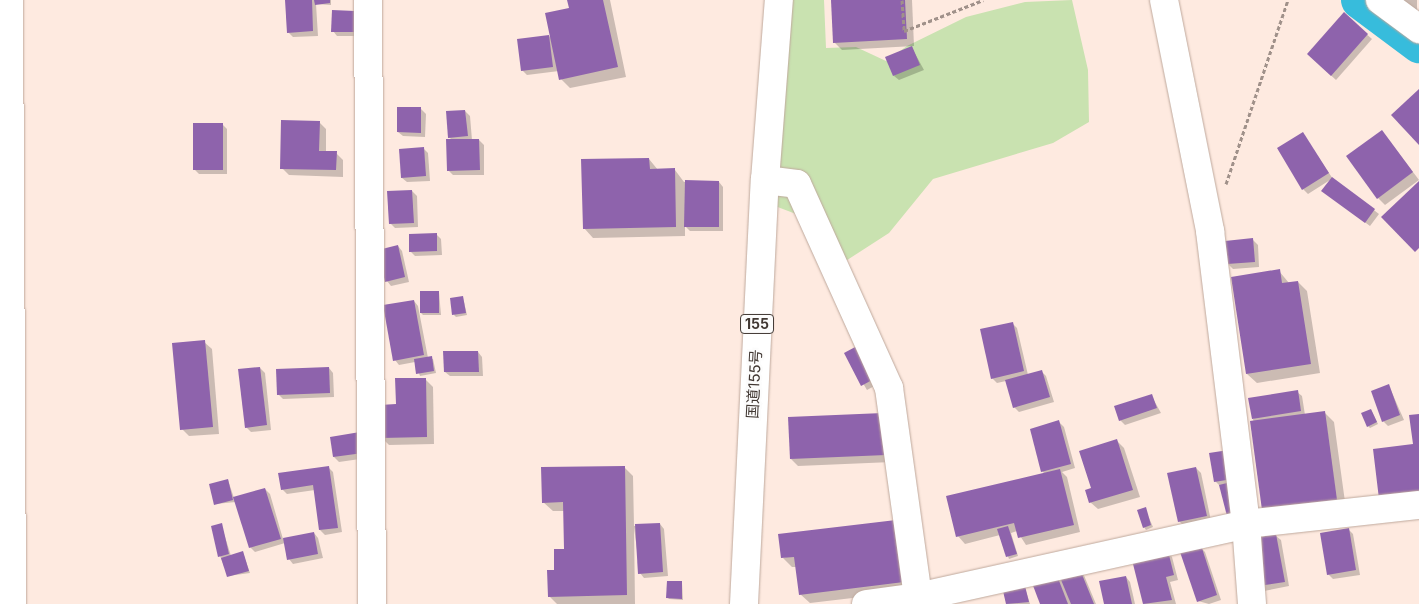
<!DOCTYPE html>
<html>
<head>
<meta charset="utf-8">
<style>
  body { margin:0 }
  #map { position:relative; width:1419px; height:604px; overflow:hidden; background:#feeae0; font-family:Inter,"Noto Sans JP",sans-serif }
  div>[style] { position:absolute }
  .green>* { inset:0; background:#c9e2b0 }
  .shadow>* { inset:0; background:#0003 }
  .river>* { height:38px; margin:-19px; padding:0 19px; transform-origin:19px; border-radius:19px; background:#37bcdc }
  .building>* { inset:0; background:#8e63ac }
  .path>* { height:3px; margin-top:-1.5px; transform-origin:0; background:repeating-linear-gradient(90deg,#a0918a 0 4px,transparent 0 6.5px) }
  .roads { filter:drop-shadow(0 0 1px #bfa99d) drop-shadow(0 0 1px #bfa99d) }
  .minor>* { height:28px; margin:-14px; padding:0 14px; transform-origin:14px; border-radius:14px; background:#fff }
  .highway>* { height:28px; margin:-14px; padding:0 14px; transform-origin:14px; border-radius:14px; background:#fff }
  span { translate:-50% -50%; white-space:nowrap; text-align:center; line-height:1.15; -webkit-text-stroke:5px #fcfcfc; paint-order:stroke }
  .shield-label span { padding:1px 4px; background:#fcfcfc; border:1px solid; border-radius:4px; -webkit-text-stroke-width:0 }
  .shield-label { font-size:14px; color:#403732; font-weight:700 }
  .street-label { font-size:15px; color:#403732 }
</style>
</head>
<body>
<div id="map">
  <div class="green">
    <div style="clip-path:polygon(789px 0,824px 0,826px 48px,856px 47px,886px 61px,907px 46px,966px 17px,1025px 2px,1072px 0,1088px 70px,1089px 122px,1053px 143px,933px 179px,889px 233px,841px 264px,817px 222px,775px 206px)"></div>
  </div>
  <div class="shadow">
    <div style="clip-path:polygon(287px 0,331px 0,331px 5px,316px 4px,318px 36px,293px 37px,288px 32px)"></div>
    <div style="clip-path:polygon(569px 0,610px 0,626px 77px,570px 88px,561px 79px,559px 71px,527px 75px,522px 70px,549px 36px,552px 39px,570px 9px)"></div>
    <div style="clip-path:polygon(832px 0,912px 0,914px 46px,842px 50px,834px 42px)"></div>
    <div style="clip-path:polygon(1399px 0,1417px 0,1417px 11px)"></div>
    <div style="clip-path:polygon(354px 12px,359px 36px,337px 36px,333px 31px)"></div>
    <div style="clip-path:polygon(1344px 14px,1372px 39px,1336px 80px,1313px 59px)"></div>
    <div style="clip-path:polygon(912px 48px,924px 70px,899px 80px,894px 76px)"></div>
    <div style="clip-path:polygon(421px 109px,426px 114px,425px 137px,403px 136px,398px 132px)"></div>
    <div style="clip-path:polygon(465px 111px,470px 116px,472px 140px,479px 140px,484px 145px,484px 175px,453px 175px,448px 170px,452px 140px,449px 137px)"></div>
    <div style="clip-path:polygon(319px 122px,326px 129px,326px 152px,336px 153px,343px 160px,343px 177px,289px 175px,282px 168px)"></div>
    <div style="clip-path:polygon(222px 124px,227px 129px,227px 174px,199px 174px,194px 169px)"></div>
    <div style="clip-path:polygon(1382px 131px,1419px 180px,1385px 205px,1378px 198px)"></div>
    <div style="clip-path:polygon(1303px 134px,1333px 179px,1379px 214px,1370px 226px,1328px 195px,1330px 180px,1308px 194px,1303px 189px,1278px 149px)"></div>
    <div style="clip-path:polygon(423px 148px,428px 153px,430px 181px,407px 182px,402px 178px)"></div>
    <div style="clip-path:polygon(649px 159px,658px 170px,675px 170px,684px 182px,719px 182px,723px 187px,723px 231px,690px 231px,685px 226px,685px 236px,593px 238px,584px 228px)"></div>
    <div style="clip-path:polygon(412px 191px,417px 196px,418px 227px,395px 228px,390px 223px)"></div>
    <div style="clip-path:polygon(436px 234px,441px 239px,442px 255px,415px 256px,410px 251px)"></div>
    <div style="clip-path:polygon(1253px 240px,1258px 245px,1259px 267px,1233px 269px,1228px 264px)"></div>
    <div style="clip-path:polygon(398px 246px,402px 251px,409px 282px,391px 286px,387px 281px)"></div>
    <div style="clip-path:polygon(1279px 271px,1289px 283px,1298px 282px,1307px 291px,1320px 373px,1257px 383px,1247px 374px)"></div>
    <div style="clip-path:polygon(439px 292px,441px 315px,423px 315px,421px 313px)"></div>
    <div style="clip-path:polygon(463px 298px,467px 315px,456px 317px,454px 315px)"></div>
    <div style="clip-path:polygon(414px 301px,418px 306px,428px 358px,433px 359px,436px 373px,420px 376px,415px 362px,399px 365px,395px 360px)"></div>
    <div style="clip-path:polygon(1012px 323px,1017px 328px,1028px 375px,1042px 372px,1046px 376px,1054px 402px,1019px 412px,1014px 407px,1006px 381px,997px 383px,992px 378px)"></div>
    <div style="clip-path:polygon(204px 342px,212px 349px,219px 434px,189px 436px,182px 429px)"></div>
    <div style="clip-path:polygon(478px 352px,482px 357px,483px 376px,450px 376px,445px 372px)"></div>
    <div style="clip-path:polygon(845px 353px,878px 384px,867px 390px)"></div>
    <div style="clip-path:polygon(260px 368px,265px 373px,271px 430px,251px 432px,246px 427px)"></div>
    <div style="clip-path:polygon(329px 368px,333px 373px,334px 397px,283px 399px,278px 394px)"></div>
    <div style="clip-path:polygon(425px 379px,433px 387px,434px 444px,389px 445px,382px 438px,397px 406px)"></div>
    <div style="clip-path:polygon(1389px 386px,1404px 420px,1388px 426px,1383px 421px)"></div>
    <div style="clip-path:polygon(1297px 392px,1302px 396px,1305px 415px,1324px 412px,1334px 422px,1346px 509px,1272px 519px,1253px 419px)"></div>
    <div style="clip-path:polygon(1151px 395px,1161px 413px,1125px 425px,1120px 420px)"></div>
    <div style="clip-path:polygon(1371px 410px,1378px 424px,1370px 428px,1368px 426px)"></div>
    <div style="clip-path:polygon(883px 414px,892px 462px,798px 466px,791px 459px)"></div>
    <div style="clip-path:polygon(1059px 422px,1064px 427px,1075px 468px,1062px 472px,1067px 477px,1080px 532px,1026px 545px,1017px 531px,1011px 533px,1018px 556px,1009px 559px,1000px 535px,965px 544px,958px 536px,1045px 474px,1042px 471px)"></div>
    <div style="clip-path:polygon(331px 438px,367px 458px,339px 462px,334px 457px)"></div>
    <div style="clip-path:polygon(1117px 441px,1124px 448px,1140px 497px,1098px 509px,1090px 502px,1092px 489px)"></div>
    <div style="clip-path:polygon(1210px 454px,1243px 483px,1220px 486px,1215px 481px)"></div>
    <div style="clip-path:polygon(328px 467px,333px 472px,342px 532px,325px 535px,320px 530px,315px 490px,287px 494px,282px 489px)"></div>
    <div style="clip-path:polygon(624px 467px,633px 476px,634px 526px,660px 524px,664px 529px,668px 576px,644px 578px,640px 573px,634px 527px,635px 604px,557px 604px,549px 596px,565px 550px,565px 511px,553px 511px,543px 502px)"></div>
    <div style="clip-path:polygon(1196px 468px,1201px 473px,1211px 521px,1184px 526px,1179px 521px)"></div>
    <div style="clip-path:polygon(228px 480px,234px 498px,265px 489px,270px 494px,283px 539px,314px 533px,318px 538px,323px 558px,293px 564px,289px 559px,285px 543px,255px 552px,250px 547px,236px 502px,215px 504px)"></div>
    <div style="clip-path:polygon(1145px 509px,1153px 527px,1146px 530px,1144px 527px)"></div>
    <div style="clip-path:polygon(896px 522px,912px 591px,810px 603px,800px 594px,797px 567px,792px 567px,783px 558px)"></div>
    <div style="clip-path:polygon(221px 524px,231px 556px,243px 553px,250px 573px,228px 576px,220px 556px)"></div>
    <div style="clip-path:polygon(1348px 529px,1353px 534px,1360px 575px,1333px 579px,1328px 574px)"></div>
    <div style="clip-path:polygon(1276px 536px,1281px 540px,1289px 586px,1264px 591px,1259px 586px)"></div>
    <div style="clip-path:polygon(1200px 547px,1205px 552px,1221px 600px,1209px 604px,1198px 601px)"></div>
    <div style="clip-path:polygon(1168px 552px,1172px 557px,1178px 580px,1170px 582px,1176px 604px,1144px 604px,1133px 561px)"></div>
    <div style="clip-path:polygon(1083px 573px,1096px 604px,1042px 604px,1056px 574px,1063px 582px)"></div>
    <div style="clip-path:polygon(1126px 577px,1130px 582px,1135px 604px,1105px 604px)"></div>
    <div style="clip-path:polygon(682px 583px,683px 600px,669px 599px,667px 597px)"></div>
    <div style="clip-path:polygon(1025px 588px,1030px 604px,1007px 604px,1005px 592px)"></div>
  </div>
  <div class="river">
    <div style="left:1360px;top:0;width:74px;rotate:36.7deg"></div>
  </div>
  <div class="building">
    <div style="clip-path:polygon(285px 0,312px 0,313px 31px,287px 33px)"></div>
    <div style="clip-path:polygon(314px 0,330px 0,330px 3px,315px 5px)"></div>
    <div style="clip-path:polygon(567px 0,603px 0,618px 67px,559px 80px,545px 13px,569px 8px)"></div>
    <div style="clip-path:polygon(831px 0,905px 0,907px 39px,833px 43px)"></div>
    <div style="clip-path:polygon(332px 10px,355px 11px,355px 32px,331px 32px)"></div>
    <div style="clip-path:polygon(1344px 12px,1368px 34px,1331px 76px,1307px 54px)"></div>
    <div style="clip-path:polygon(549px 35px,553px 67px,521px 71px,517px 39px)"></div>
    <div style="clip-path:polygon(912px 46px,920px 65px,893px 76px,885px 57px)"></div>
    <div style="clip-path:polygon(1419px 89px,1419px 145px,1391px 115px)"></div>
    <div style="clip-path:polygon(397px 107px,421px 107px,421px 133px,397px 132px)"></div>
    <div style="clip-path:polygon(465px 110px,468px 136px,448px 138px,446px 111px)"></div>
    <div style="clip-path:polygon(281px 120px,320px 121px,319px 151px,337px 151px,336px 170px,280px 169px)"></div>
    <div style="clip-path:polygon(193px 123px,223px 123px,223px 170px,193px 170px)"></div>
    <div style="clip-path:polygon(1382px 130px,1413px 172px,1377px 199px,1346px 156px)"></div>
    <div style="clip-path:polygon(1303px 132px,1329px 173px,1302px 190px,1277px 148px)"></div>
    <div style="clip-path:polygon(446px 139px,479px 139px,480px 170px,447px 171px)"></div>
    <div style="clip-path:polygon(424px 147px,426px 176px,401px 178px,399px 149px)"></div>
    <div style="clip-path:polygon(649px 158px,650px 169px,675px 168px,676px 227px,583px 229px,581px 159px)"></div>
    <div style="clip-path:polygon(1332px 177px,1375px 209px,1365px 223px,1321px 191px)"></div>
    <div style="clip-path:polygon(685px 180px,719px 181px,719px 227px,684px 227px)"></div>
    <div style="clip-path:polygon(1419px 181px,1419px 248px,1415px 252px,1381px 217px)"></div>
    <div style="clip-path:polygon(412px 190px,414px 223px,389px 224px,387px 191px)"></div>
    <div style="clip-path:polygon(437px 233px,437px 251px,409px 252px,409px 234px)"></div>
    <div style="clip-path:polygon(1253px 238px,1255px 262px,1227px 264px,1225px 241px)"></div>
    <div style="clip-path:polygon(398px 245px,405px 277px,385px 282px,378px 250px)"></div>
    <div style="clip-path:polygon(1280px 269px,1282px 283px,1298px 281px,1311px 364px,1246px 374px,1231px 277px)"></div>
    <div style="clip-path:polygon(420px 291px,439px 291px,439px 313px,420px 313px)"></div>
    <div style="clip-path:polygon(463px 296px,466px 313px,452px 315px,450px 298px)"></div>
    <div style="clip-path:polygon(414px 300px,424px 355px,393px 361px,383px 305px)"></div>
    <div style="clip-path:polygon(1013px 322px,1024px 371px,991px 379px,980px 329px)"></div>
    <div style="clip-path:polygon(205px 340px,213px 427px,180px 430px,172px 343px)"></div>
    <div style="clip-path:polygon(857px 346px,874px 379px,861px 386px,844px 353px)"></div>
    <div style="clip-path:polygon(443px 351px,478px 351px,479px 372px,444px 372px)"></div>
    <div style="clip-path:polygon(432px 356px,434px 371px,416px 374px,414px 359px)"></div>
    <div style="clip-path:polygon(260px 367px,267px 425px,245px 428px,238px 369px)"></div>
    <div style="clip-path:polygon(329px 367px,330px 393px,277px 395px,276px 369px)"></div>
    <div style="clip-path:polygon(1042px 370px,1050px 397px,1013px 408px,1005px 380px)"></div>
    <div style="clip-path:polygon(395px 378px,426px 378px,427px 437px,381px 438px,380px 405px,396px 404px)"></div>
    <div style="clip-path:polygon(1389px 384px,1400px 415px,1382px 422px,1371px 391px)"></div>
    <div style="clip-path:polygon(1298px 390px,1301px 411px,1252px 419px,1248px 398px)"></div>
    <div style="clip-path:polygon(1152px 394px,1157px 408px,1119px 421px,1114px 406px)"></div>
    <div style="clip-path:polygon(1371px 409px,1377px 422px,1367px 427px,1361px 413px)"></div>
    <div style="clip-path:polygon(1325px 411px,1337px 500px,1262px 510px,1250px 421px)"></div>
    <div style="clip-path:polygon(883px 413px,886px 455px,790px 459px,788px 417px)"></div>
    <div style="clip-path:polygon(1419px 414px,1419px 494px,1379px 499px,1373px 449px,1413px 444px,1409px 415px)"></div>
    <div style="clip-path:polygon(1059px 420px,1071px 464px,1041px 472px,1030px 429px)"></div>
    <div style="clip-path:polygon(360px 432px,363px 453px,333px 457px,330px 437px)"></div>
    <div style="clip-path:polygon(1117px 439px,1133px 490px,1089px 503px,1085px 490px,1091px 488px,1079px 451px)"></div>
    <div style="clip-path:polygon(1235px 449px,1239px 478px,1214px 482px,1209px 453px)"></div>
    <div style="clip-path:polygon(329px 466px,338px 528px,319px 530px,313px 485px,281px 490px,278px 473px)"></div>
    <div style="clip-path:polygon(625px 466px,627px 595px,548px 597px,547px 570px,554px 570px,554px 549px,564px 549px,563px 502px,542px 503px,541px 467px)"></div>
    <div style="clip-path:polygon(1196px 467px,1207px 516px,1178px 522px,1167px 473px)"></div>
    <div style="clip-path:polygon(1060px 469px,1074px 525px,1018px 538px,1014px 523px,956px 537px,946px 496px)"></div>
    <div style="clip-path:polygon(228px 479px,233px 500px,214px 505px,209px 484px)"></div>
    <div style="clip-path:polygon(1235px 481px,1242px 512px,1227px 516px,1219px 485px)"></div>
    <div style="clip-path:polygon(265px 488px,281px 539px,249px 548px,233px 497px)"></div>
    <div style="clip-path:polygon(1146px 507px,1151px 525px,1143px 528px,1137px 510px)"></div>
    <div style="clip-path:polygon(896px 520px,904px 582px,799px 595px,794px 557px,781px 558px,778px 534px)"></div>
    <div style="clip-path:polygon(222px 523px,229px 554px,218px 557px,211px 526px)"></div>
    <div style="clip-path:polygon(660px 523px,663px 572px,638px 574px,635px 524px)"></div>
    <div style="clip-path:polygon(1008px 526px,1017px 554px,1006px 557px,997px 529px)"></div>
    <div style="clip-path:polygon(1349px 528px,1356px 570px,1327px 575px,1320px 533px)"></div>
    <div style="clip-path:polygon(314px 532px,318px 554px,287px 560px,283px 538px)"></div>
    <div style="clip-path:polygon(1276px 534px,1285px 582px,1258px 586px,1250px 539px)"></div>
    <div style="clip-path:polygon(1201px 545px,1217px 595px,1197px 602px,1180px 552px)"></div>
    <div style="clip-path:polygon(243px 551px,249px 571px,227px 577px,221px 558px)"></div>
    <div style="clip-path:polygon(1168px 551px,1174px 575px,1166px 577px,1172px 600px,1143px 604px,1132px 560px)"></div>
    <div style="clip-path:polygon(1079px 567px,1094px 604px,1071px 604px,1059px 575px)"></div>
    <div style="clip-path:polygon(1056px 573px,1068px 604px,1040px 604px,1032px 583px)"></div>
    <div style="clip-path:polygon(1126px 576px,1132px 604px,1104px 604px,1099px 581px)"></div>
    <div style="clip-path:polygon(667px 581px,682px 581px,682px 599px,666px 598px)"></div>
    <div style="clip-path:polygon(1025px 586px,1029px 602px,1006px 604px,1003px 591px)"></div>
  </div>
  <div class="path">
    <div style="left:902px;top:0;width:31px;rotate:86deg"></div>
    <div style="left:904px;top:31px;width:85px;rotate:-21.4deg"></div>
    <div style="left:1226px;top:184px;width:194px;rotate:-71.4deg"></div>
  </div>
  <div class="roads">
    <div class="minor">
      <div style="left:9px;top:0;width:604px;rotate:89.72deg"></div>
      <div style="left:368px;top:0;width:604px;rotate:89.62deg"></div>
      <div style="left:1164px;top:0;width:236px;rotate:78.7deg"></div>
      <div style="left:1210px;top:231px;width:295px;rotate:83deg"></div>
      <div style="left:1246px;top:524px;width:80px;rotate:85.7deg"></div>
      <div style="left:1380px;top:0;width:49px;rotate:36.6deg"></div>
      <div style="left:765px;top:180px;width:32px;rotate:7deg"></div>
      <div style="left:797px;top:184px;width:224px;rotate:65.7deg"></div>
      <div style="left:889px;top:388px;width:211px;rotate:82.1deg"></div>
      <div style="left:866px;top:604px;width:52px;rotate:-7.7deg"></div>
      <div style="left:918px;top:597px;width:336px;rotate:-12.5deg"></div>
      <div style="left:1246px;top:524px;width:174px;rotate:-6.3deg"></div>
    </div>
    <div class="highway">
      <div style="left:744px;top:604px;width:425px;rotate:-87.2deg"></div>
      <div style="left:765px;top:180px;width:181px;rotate:-85.6deg"></div>
    </div>
  </div>
  <div class="shield-label">
    <span style="left:757px;top:324px">155</span>
  </div>
  <div class="street-label">
    <span style="left:754px;top:384px;rotate:-87deg">国道155号</span>
  </div>
</div>
</body>
</html>
